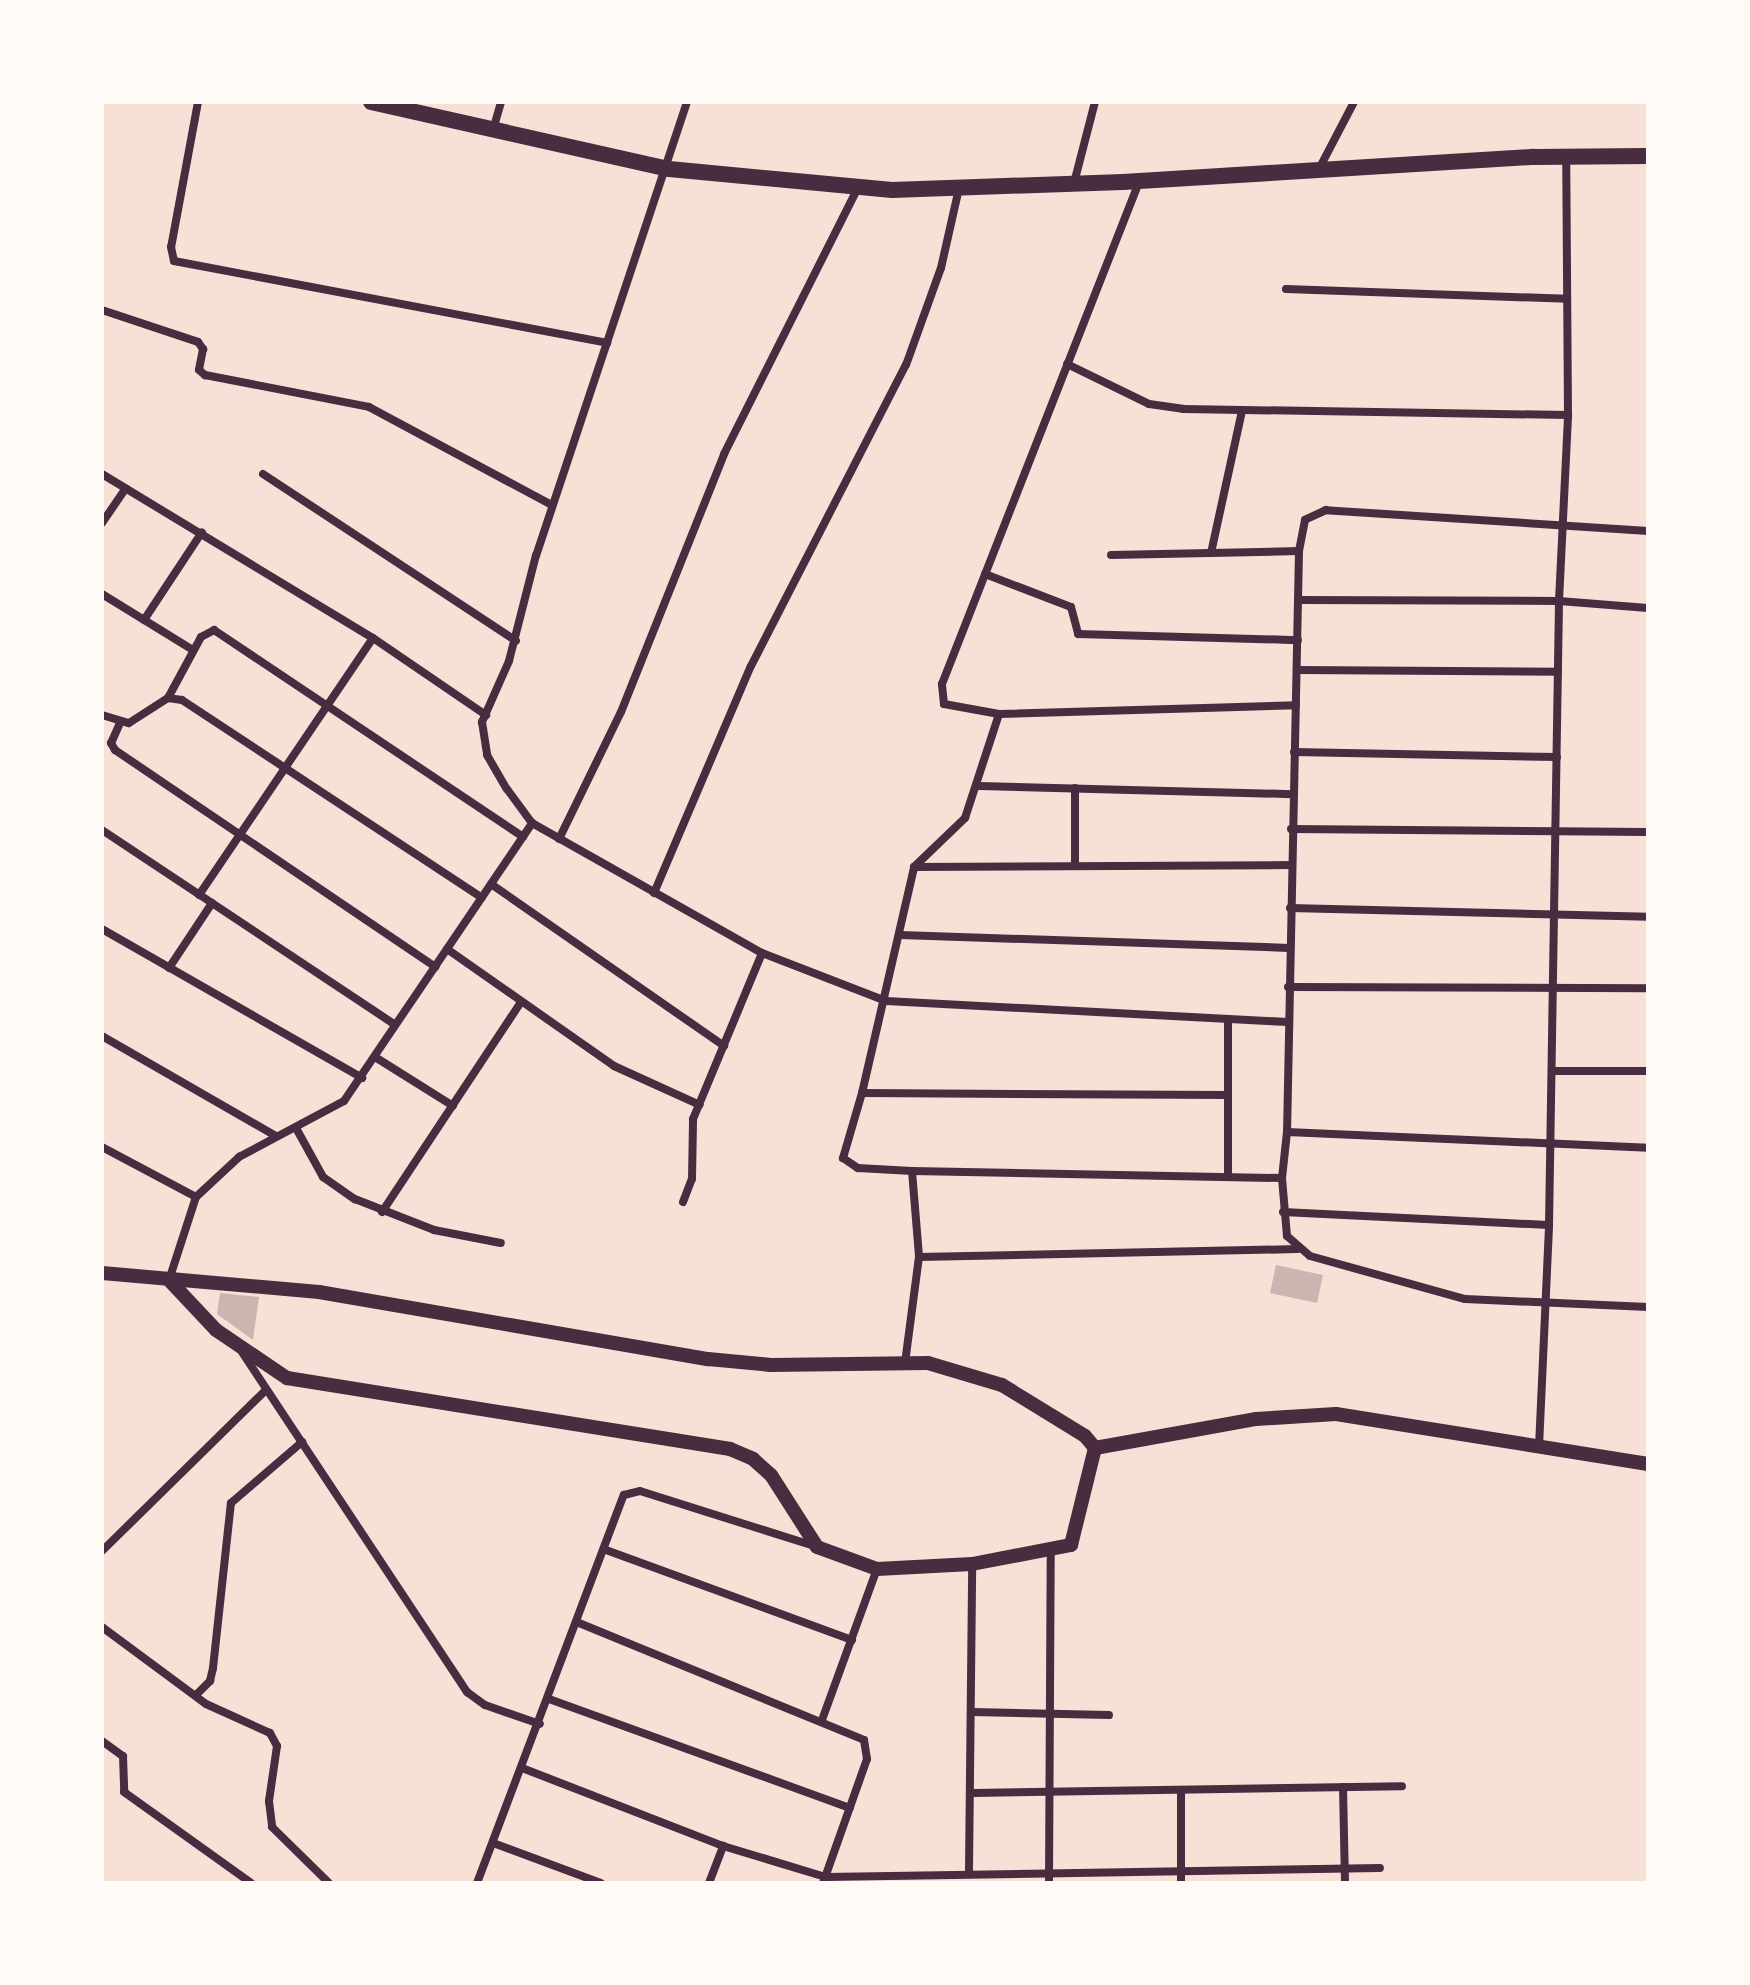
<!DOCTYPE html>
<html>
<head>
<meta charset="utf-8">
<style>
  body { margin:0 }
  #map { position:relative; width:1750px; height:1985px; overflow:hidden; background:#f7e1d7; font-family:Signika,sans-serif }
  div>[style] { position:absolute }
  .building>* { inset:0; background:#ccb4b1 }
  .minor>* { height:8px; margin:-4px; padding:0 4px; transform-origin:4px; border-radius:4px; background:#4a2c40 }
  .secondary>* { height:14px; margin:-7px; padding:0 7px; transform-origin:7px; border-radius:7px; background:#4a2c40 }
  .primary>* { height:16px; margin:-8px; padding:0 8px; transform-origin:8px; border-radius:8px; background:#4a2c40 }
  span { translate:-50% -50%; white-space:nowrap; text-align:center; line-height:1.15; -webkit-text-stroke:8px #fffaf5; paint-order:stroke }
  .frame { position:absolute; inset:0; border:104px solid #fffaf5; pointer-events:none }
</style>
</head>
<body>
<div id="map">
  <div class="building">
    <div style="clip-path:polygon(1276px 1265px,1323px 1275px,1317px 1303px,1270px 1293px)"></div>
    <div style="clip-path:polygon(220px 1293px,259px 1297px,253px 1340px,217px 1314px)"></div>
  </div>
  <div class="minor">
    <div style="left:198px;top:102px;width:147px;rotate:100.5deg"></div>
    <div style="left:171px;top:247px;width:14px;rotate:78deg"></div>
    <div style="left:174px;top:261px;width:441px;rotate:10.7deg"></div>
    <div style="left:687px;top:102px;width:478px;rotate:108.4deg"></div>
    <div style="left:536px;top:555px;width:109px;rotate:104.3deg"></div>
    <div style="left:509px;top:661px;width:67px;rotate:113.9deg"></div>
    <div style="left:482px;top:722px;width:33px;rotate:81deg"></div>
    <div style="left:487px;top:755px;width:39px;rotate:60deg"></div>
    <div style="left:507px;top:789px;width:42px;rotate:53.7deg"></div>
    <div style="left:532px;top:823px;width:264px;rotate:29.5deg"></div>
    <div style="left:762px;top:953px;width:133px;rotate:21.2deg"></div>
    <div style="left:886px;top:1001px;width:403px;rotate:3deg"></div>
    <div style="left:493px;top:130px;width:29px;rotate:-74deg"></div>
    <div style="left:1319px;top:169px;width:76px;rotate:-62.4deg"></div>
    <div style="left:1074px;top:183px;width:84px;rotate:-75.5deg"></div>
    <div style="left:1286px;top:289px;width:281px;rotate:2deg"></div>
    <div style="left:102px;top:310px;width:101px;rotate:18.4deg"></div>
    <div style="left:198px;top:342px;width:9px;rotate:54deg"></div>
    <div style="left:203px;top:349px;width:21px;rotate:101deg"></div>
    <div style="left:199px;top:370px;width:8px;rotate:40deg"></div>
    <div style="left:205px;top:375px;width:167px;rotate:11deg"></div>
    <div style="left:369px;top:407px;width:208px;rotate:28.2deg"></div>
    <div style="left:1067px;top:364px;width:91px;rotate:26deg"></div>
    <div style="left:1149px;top:404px;width:34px;rotate:8deg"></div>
    <div style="left:1183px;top:409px;width:385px;rotate:0.9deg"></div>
    <div style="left:102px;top:474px;width:317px;rotate:31.2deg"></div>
    <div style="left:373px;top:638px;width:137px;rotate:34.3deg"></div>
    <div style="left:263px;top:474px;width:303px;rotate:33.4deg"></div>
    <div style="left:102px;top:523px;width:42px;rotate:-55.6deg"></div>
    <div style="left:1648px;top:531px;width:323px;rotate:-176.3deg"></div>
    <div style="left:1326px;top:510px;width:23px;rotate:155deg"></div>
    <div style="left:1305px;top:520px;width:32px;rotate:101deg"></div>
    <div style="left:1299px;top:551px;width:581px;rotate:91.18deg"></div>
    <div style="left:1287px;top:1132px;width:46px;rotate:96.2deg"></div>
    <div style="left:1282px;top:1178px;width:58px;rotate:85.1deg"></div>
    <div style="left:1287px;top:1236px;width:30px;rotate:41deg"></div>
    <div style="left:1310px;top:1256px;width:161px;rotate:15.5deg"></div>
    <div style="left:1465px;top:1299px;width:183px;rotate:2.5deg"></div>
    <div style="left:1211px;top:553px;width:145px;rotate:-77.7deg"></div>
    <div style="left:1111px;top:555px;width:188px;rotate:-1.2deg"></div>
    <div style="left:985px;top:574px;width:92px;rotate:21deg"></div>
    <div style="left:1071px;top:607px;width:28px;rotate:75deg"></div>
    <div style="left:1078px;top:634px;width:220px;rotate:1.6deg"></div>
    <div style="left:102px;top:594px;width:107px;rotate:31.6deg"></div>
    <div style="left:1298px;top:600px;width:261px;rotate:0.2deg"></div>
    <div style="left:1559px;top:601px;width:89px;rotate:4.5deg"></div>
    <div style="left:144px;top:620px;width:105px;rotate:-56.6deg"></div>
    <div style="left:1298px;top:670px;width:260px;rotate:0.4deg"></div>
    <div style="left:168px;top:698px;width:69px;rotate:-61.6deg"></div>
    <div style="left:201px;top:637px;width:15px;rotate:-28deg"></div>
    <div style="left:214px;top:630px;width:372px;rotate:33.8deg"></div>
    <div style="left:999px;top:714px;width:297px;rotate:-1.7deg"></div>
    <div style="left:102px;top:715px;width:28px;rotate:17deg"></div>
    <div style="left:129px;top:723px;width:46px;rotate:-32.7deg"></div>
    <div style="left:168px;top:698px;width:14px;rotate:8deg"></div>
    <div style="left:182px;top:700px;width:359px;rotate:33.4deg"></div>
    <div style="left:120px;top:723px;width:22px;rotate:114deg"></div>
    <div style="left:111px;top:743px;width:8px;rotate:60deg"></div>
    <div style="left:115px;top:750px;width:387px;rotate:34.1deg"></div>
    <div style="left:1294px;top:752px;width:263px;rotate:1.1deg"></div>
    <div style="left:979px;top:786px;width:313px;rotate:1.5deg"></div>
    <div style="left:1291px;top:829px;width:357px;rotate:0.5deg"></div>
    <div style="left:102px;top:830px;width:352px;rotate:33.6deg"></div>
    <div style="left:559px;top:839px;width:141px;rotate:-64deg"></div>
    <div style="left:621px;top:712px;width:278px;rotate:-68.2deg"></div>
    <div style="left:724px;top:454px;width:299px;rotate:-63.3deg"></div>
    <div style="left:1075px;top:866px;width:78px;rotate:-90deg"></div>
    <div style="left:914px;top:867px;width:376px;rotate:-0.3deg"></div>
    <div style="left:491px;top:884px;width:284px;rotate:34.8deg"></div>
    <div style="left:654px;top:893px;width:247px;rotate:-66.9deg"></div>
    <div style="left:751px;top:666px;width:339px;rotate:-62.8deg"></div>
    <div style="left:906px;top:365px;width:103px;rotate:-70.2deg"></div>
    <div style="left:941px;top:268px;width:82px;rotate:-77.3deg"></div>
    <div style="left:199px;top:895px;width:310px;rotate:-55.9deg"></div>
    <div style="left:1290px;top:908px;width:358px;rotate:1.4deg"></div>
    <div style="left:102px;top:929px;width:300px;rotate:29.8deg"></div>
    <div style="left:900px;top:935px;width:389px;rotate:1.9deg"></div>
    <div style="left:447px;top:949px;width:204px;rotate:35deg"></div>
    <div style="left:614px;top:1066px;width:94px;rotate:24.4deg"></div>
    <div style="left:169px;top:968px;width:78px;rotate:-56.5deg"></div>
    <div style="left:1288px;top:987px;width:360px;rotate:0.2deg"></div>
    <div style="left:1228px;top:1019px;width:156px;rotate:90deg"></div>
    <div style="left:102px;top:1036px;width:201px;rotate:29.9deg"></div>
    <div style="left:375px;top:1057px;width:92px;rotate:32.1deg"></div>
    <div style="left:1552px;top:1071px;width:96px"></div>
    <div style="left:862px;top:1093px;width:232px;rotate:-77deg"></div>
    <div style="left:914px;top:867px;width:71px;rotate:-43.9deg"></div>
    <div style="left:965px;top:818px;width:109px;rotate:-71.9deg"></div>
    <div style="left:999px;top:714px;width:56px;rotate:-169.7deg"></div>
    <div style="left:944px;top:704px;width:20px;rotate:-96deg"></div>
    <div style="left:942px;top:684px;width:539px;rotate:-68.57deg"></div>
    <div style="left:1228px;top:1095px;width:366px;rotate:-179.7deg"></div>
    <div style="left:862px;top:1093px;width:68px;rotate:106.3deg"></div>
    <div style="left:843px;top:1158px;width:18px;rotate:34deg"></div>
    <div style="left:858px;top:1168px;width:54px;rotate:3.2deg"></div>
    <div style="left:912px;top:1171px;width:370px;rotate:1.1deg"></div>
    <div style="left:296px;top:1128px;width:56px;rotate:61.1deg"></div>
    <div style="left:323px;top:1177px;width:39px;rotate:35deg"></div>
    <div style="left:355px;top:1199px;width:85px;rotate:21.4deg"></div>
    <div style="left:434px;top:1230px;width:68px;rotate:11deg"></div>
    <div style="left:1287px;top:1132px;width:361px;rotate:2.5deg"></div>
    <div style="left:102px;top:1147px;width:106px;rotate:28deg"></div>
    <div style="left:912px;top:1171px;width:86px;rotate:85.3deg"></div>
    <div style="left:919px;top:1257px;width:378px;rotate:-1.2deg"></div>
    <div style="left:683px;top:1202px;width:25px;rotate:-69deg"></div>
    <div style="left:692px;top:1179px;width:60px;rotate:-89deg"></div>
    <div style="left:693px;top:1119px;width:180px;rotate:-67.4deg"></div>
    <div style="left:382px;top:1212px;width:252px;rotate:-56.5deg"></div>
    <div style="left:1283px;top:1212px;width:266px;rotate:2.8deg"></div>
    <div style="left:169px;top:1280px;width:87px;rotate:-72deg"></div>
    <div style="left:196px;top:1197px;width:59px;rotate:-42.9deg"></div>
    <div style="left:239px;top:1157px;width:119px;rotate:-28.1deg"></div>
    <div style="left:344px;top:1101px;width:336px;rotate:-55.9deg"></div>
    <div style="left:242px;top:1352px;width:408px;rotate:56.5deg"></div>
    <div style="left:467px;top:1692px;width:22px;rotate:36deg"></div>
    <div style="left:485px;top:1705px;width:58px;rotate:19.1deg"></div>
    <div style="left:905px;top:1363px;width:107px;rotate:-82.5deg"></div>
    <div style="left:1539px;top:1447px;width:222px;rotate:-87.4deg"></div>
    <div style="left:1549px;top:1225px;width:624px;rotate:-89.08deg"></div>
    <div style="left:1559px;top:601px;width:186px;rotate:-87.2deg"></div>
    <div style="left:1568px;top:415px;width:258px;rotate:-90.4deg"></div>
    <div style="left:606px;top:1550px;width:262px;rotate:20.1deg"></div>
    <div style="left:102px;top:1551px;width:230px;rotate:-44.5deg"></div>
    <div style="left:579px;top:1623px;width:308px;rotate:22.3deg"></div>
    <div style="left:864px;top:1740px;width:19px;rotate:81deg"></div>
    <div style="left:867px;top:1759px;width:132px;rotate:109.5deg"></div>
    <div style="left:102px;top:1627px;width:129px;rotate:36.5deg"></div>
    <div style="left:206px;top:1704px;width:70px;rotate:24.4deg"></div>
    <div style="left:270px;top:1733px;width:15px;rotate:62deg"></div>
    <div style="left:277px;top:1746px;width:56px;rotate:98.3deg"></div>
    <div style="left:269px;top:1801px;width:26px;rotate:83deg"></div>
    <div style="left:272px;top:1827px;width:80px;rotate:44.5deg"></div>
    <div style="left:196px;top:1695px;width:20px;rotate:-45deg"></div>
    <div style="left:210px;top:1681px;width:13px;rotate:-77deg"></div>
    <div style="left:213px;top:1668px;width:166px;rotate:-83.8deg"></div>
    <div style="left:231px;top:1503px;width:94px;rotate:-40.7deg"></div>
    <div style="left:549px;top:1699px;width:320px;rotate:19.9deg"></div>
    <div style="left:972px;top:1712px;width:137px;rotate:1.3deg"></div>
    <div style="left:822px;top:1720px;width:161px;rotate:-70deg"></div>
    <div style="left:102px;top:1741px;width:26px;rotate:36deg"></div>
    <div style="left:123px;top:1756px;width:36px;rotate:88deg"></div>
    <div style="left:124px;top:1792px;width:156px;rotate:35.6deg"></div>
    <div style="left:522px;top:1768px;width:216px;rotate:21.2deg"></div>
    <div style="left:723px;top:1846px;width:108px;rotate:16.8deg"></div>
    <div style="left:826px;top:1877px;width:554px;rotate:-0.93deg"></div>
    <div style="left:1343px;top:1787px;width:96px;rotate:88.8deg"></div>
    <div style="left:1181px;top:1790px;width:93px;rotate:90deg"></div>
    <div style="left:973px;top:1793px;width:429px;rotate:-0.9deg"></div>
    <div style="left:493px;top:1843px;width:115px;rotate:20.3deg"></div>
    <div style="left:969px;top:1871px;width:307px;rotate:-89.4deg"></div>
    <div style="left:477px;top:1883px;width:415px;rotate:-69.3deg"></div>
    <div style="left:624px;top:1495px;width:16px;rotate:-14deg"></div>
    <div style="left:640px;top:1491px;width:182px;rotate:17.5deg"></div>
    <div style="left:709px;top:1883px;width:40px;rotate:-69deg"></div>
    <div style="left:1049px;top:1883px;width:331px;rotate:-89.7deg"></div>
  </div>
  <div class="secondary">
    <div style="left:102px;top:1273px;width:218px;rotate:5deg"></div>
    <div style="left:319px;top:1292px;width:395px;rotate:9.8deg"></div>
    <div style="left:708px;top:1359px;width:63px;rotate:5.4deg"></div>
    <div style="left:771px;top:1365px;width:157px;rotate:-0.7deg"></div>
    <div style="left:928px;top:1363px;width:77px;rotate:16.6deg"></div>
    <div style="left:1002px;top:1385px;width:97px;rotate:31.6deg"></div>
    <div style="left:1085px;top:1436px;width:16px;rotate:50deg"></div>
    <div style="left:169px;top:1280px;width:69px;rotate:46.8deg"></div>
    <div style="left:216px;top:1330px;width:86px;rotate:34.1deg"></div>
    <div style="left:287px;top:1378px;width:449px;rotate:9.1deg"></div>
    <div style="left:730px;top:1449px;width:25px;rotate:23deg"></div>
    <div style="left:753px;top:1459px;width:24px;rotate:42deg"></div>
    <div style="left:771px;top:1475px;width:85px;rotate:57.4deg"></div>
    <div style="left:817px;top:1547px;width:64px;rotate:20.1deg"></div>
    <div style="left:877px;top:1569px;width:95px;rotate:-3deg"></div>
    <div style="left:972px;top:1564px;width:101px;rotate:-10.9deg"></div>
    <div style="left:1071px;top:1545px;width:100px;rotate:-76.1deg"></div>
    <div style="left:1095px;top:1448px;width:164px;rotate:-10.2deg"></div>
    <div style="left:1256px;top:1419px;width:80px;rotate:-3.6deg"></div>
    <div style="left:1336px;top:1414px;width:316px;rotate:9.1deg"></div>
  </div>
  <div class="primary">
    <div style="left:371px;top:102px;width:305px;rotate:12.7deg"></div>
    <div style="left:669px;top:169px;width:224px;rotate:5.4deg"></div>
    <div style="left:892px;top:190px;width:231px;rotate:-2deg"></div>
    <div style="left:1123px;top:182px;width:412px;rotate:-3.5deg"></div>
    <div style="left:1534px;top:157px;width:114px;rotate:-0.5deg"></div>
  </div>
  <div class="frame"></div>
</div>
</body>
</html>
